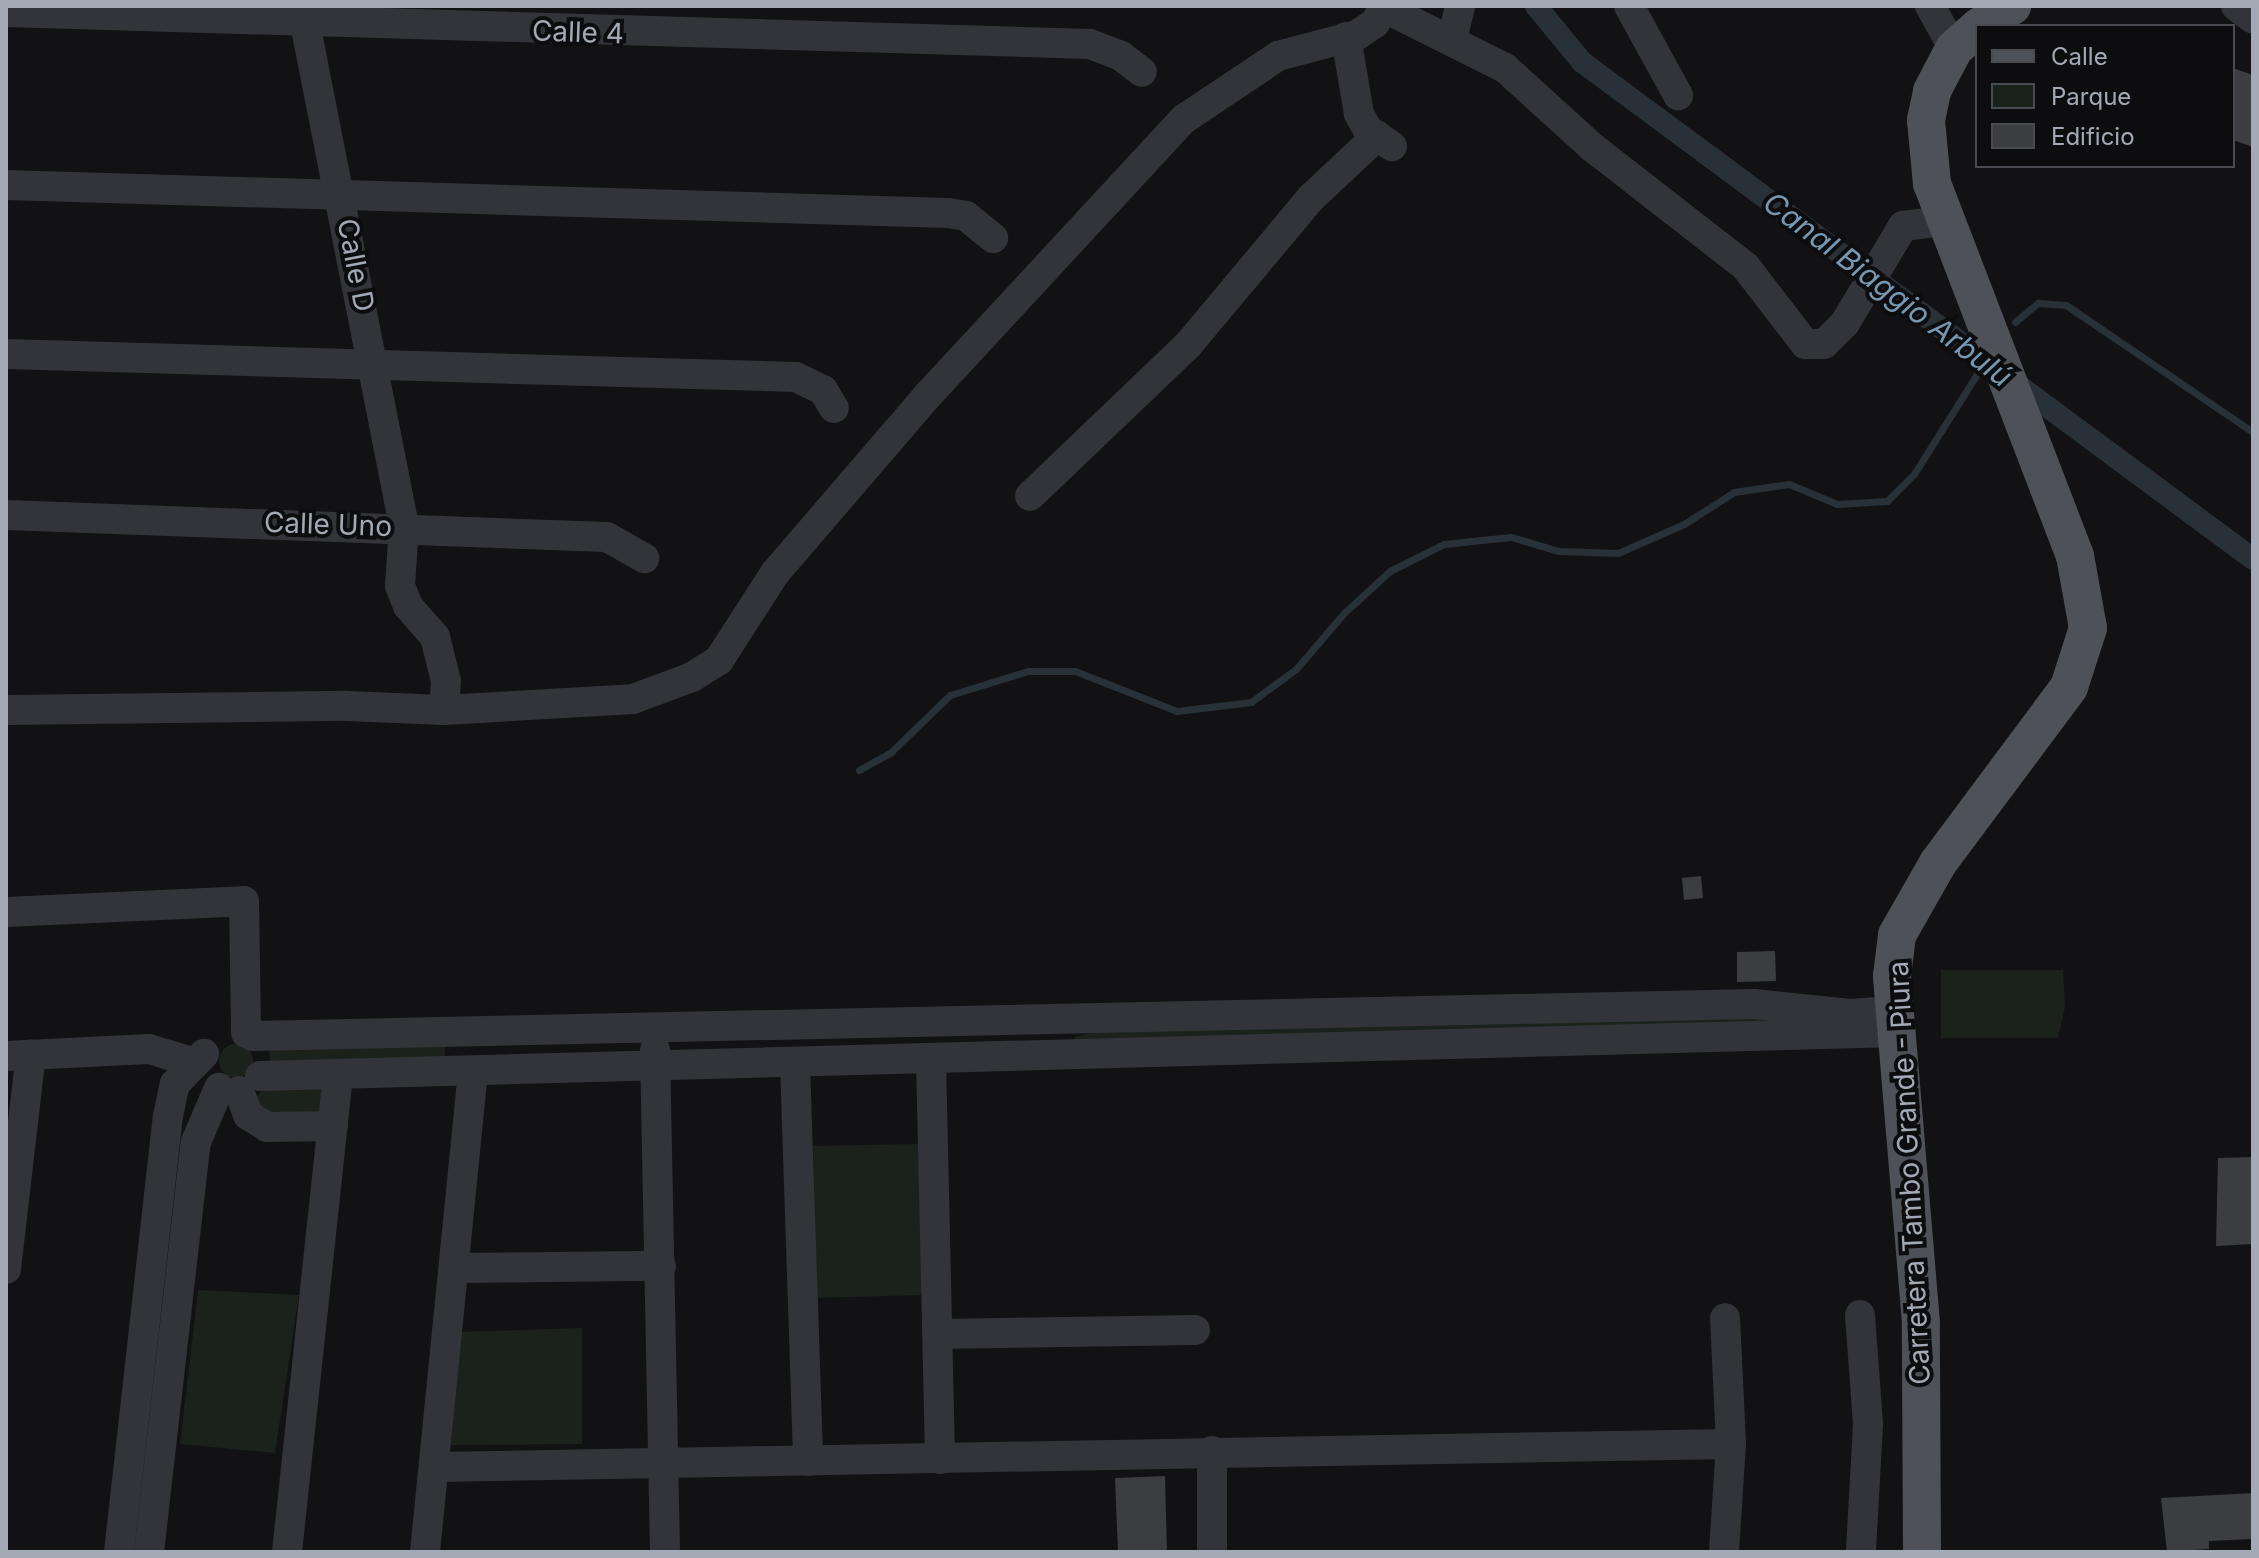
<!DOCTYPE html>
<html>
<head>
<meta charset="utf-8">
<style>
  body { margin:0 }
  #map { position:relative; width:2259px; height:1558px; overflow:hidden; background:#121214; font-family:Inter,sans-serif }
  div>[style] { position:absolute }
  .green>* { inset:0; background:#1a221b }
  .round { border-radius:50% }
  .stream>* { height:7px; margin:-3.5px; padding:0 3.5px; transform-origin:3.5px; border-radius:3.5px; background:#283138 }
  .canal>* { height:22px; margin:-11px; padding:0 11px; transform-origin:11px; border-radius:11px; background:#283138 }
  .building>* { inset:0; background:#3c3d41 }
  .minor>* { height:30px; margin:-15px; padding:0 15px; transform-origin:15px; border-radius:15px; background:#333439 }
  .major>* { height:38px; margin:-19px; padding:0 19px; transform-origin:19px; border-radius:19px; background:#4f5158 }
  span { translate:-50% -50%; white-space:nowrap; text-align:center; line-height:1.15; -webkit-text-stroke:8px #0d0d0f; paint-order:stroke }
  .street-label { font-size:28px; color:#a3a9b5 }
  .water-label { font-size:30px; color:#7798b2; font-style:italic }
  .frame { position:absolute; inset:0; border:8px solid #a3a9b5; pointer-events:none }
  .legend { position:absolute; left:1975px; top:24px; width:260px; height:144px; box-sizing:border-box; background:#0d0d0f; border:2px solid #494b51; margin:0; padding:10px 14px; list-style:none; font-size:24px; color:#a3a9b5 }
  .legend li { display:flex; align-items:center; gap:16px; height:40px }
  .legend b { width:40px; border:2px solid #494b51 }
</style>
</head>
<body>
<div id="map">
  <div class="green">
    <div style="clip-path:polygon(1941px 970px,2063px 970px,2065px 1007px,2058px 1038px,1941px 1038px)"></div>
    <div style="clip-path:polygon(1750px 1011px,1845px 1023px,1073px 1044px,1075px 1037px,1119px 1026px)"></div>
    <div style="clip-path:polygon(446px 1042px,444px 1062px,270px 1062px,269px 1049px)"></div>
    <div class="round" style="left:219px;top:1044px;width:34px;height:34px"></div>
    <div style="clip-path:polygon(321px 1088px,325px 1096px,319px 1112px,265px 1114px,255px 1098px,264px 1089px)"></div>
    <div style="clip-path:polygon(919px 1144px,922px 1295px,817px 1298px,813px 1146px)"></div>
    <div style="clip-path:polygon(198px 1290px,299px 1295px,275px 1453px,180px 1444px)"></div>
    <div style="clip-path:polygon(582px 1328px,582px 1444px,451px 1445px,460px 1332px)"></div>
  </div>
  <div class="stream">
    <div style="left:2015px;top:322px;width:30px;rotate:-40deg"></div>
    <div style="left:2038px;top:303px;width:28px;rotate:4deg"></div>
    <div style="left:2066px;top:305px;width:226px;rotate:34.2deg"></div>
    <div style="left:859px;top:770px;width:37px;rotate:-29deg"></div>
    <div style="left:891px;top:752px;width:82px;rotate:-44deg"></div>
    <div style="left:950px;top:695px;width:82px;rotate:-17.1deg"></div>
    <div style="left:1028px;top:671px;width:47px"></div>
    <div style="left:1075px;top:671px;width:110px;rotate:21.4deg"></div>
    <div style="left:1177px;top:711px;width:75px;rotate:-6.9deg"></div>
    <div style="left:1251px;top:702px;width:56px;rotate:-36.3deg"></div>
    <div style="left:1296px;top:669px;width:74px;rotate:-49.4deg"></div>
    <div style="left:1344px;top:613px;width:62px;rotate:-42.4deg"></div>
    <div style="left:1390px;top:571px;width:60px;rotate:-26.6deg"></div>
    <div style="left:1444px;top:544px;width:67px;rotate:-6deg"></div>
    <div style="left:1511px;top:537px;width:50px;rotate:16.3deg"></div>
    <div style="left:1559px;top:551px;width:59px;rotate:1.9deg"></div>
    <div style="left:1618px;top:553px;width:72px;rotate:-23.7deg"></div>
    <div style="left:1684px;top:524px;width:59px;rotate:-32.6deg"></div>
    <div style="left:1734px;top:492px;width:56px;rotate:-8.3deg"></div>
    <div style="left:1789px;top:484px;width:52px;rotate:22.6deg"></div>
    <div style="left:1837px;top:504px;width:50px;rotate:-3.4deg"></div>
    <div style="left:1887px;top:501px;width:38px;rotate:-45deg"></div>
    <div style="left:1914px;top:474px;width:137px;rotate:-57.8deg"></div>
  </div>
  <div class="canal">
    <div style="left:1536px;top:6px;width:72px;rotate:50.6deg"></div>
    <div style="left:1582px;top:62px;width:835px;rotate:36.53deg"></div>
  </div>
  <div class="building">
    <div style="clip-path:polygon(2233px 68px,2253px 75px,2253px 147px,2233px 140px)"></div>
    <div style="clip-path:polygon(1701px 876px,1703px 898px,1684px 900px,1682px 878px)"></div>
    <div style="clip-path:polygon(1775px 951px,1776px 981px,1737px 982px,1737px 952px)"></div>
    <div style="clip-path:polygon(2253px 1157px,2253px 1244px,2216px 1246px,2218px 1158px)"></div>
    <div style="clip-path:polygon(1165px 1476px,1167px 1552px,1118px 1552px,1115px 1478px)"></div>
    <div style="clip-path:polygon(2253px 1493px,2253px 1539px,2209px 1541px,2209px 1549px,2167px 1552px,2161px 1498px)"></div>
  </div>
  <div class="minor">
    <div style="left:1381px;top:6px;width:139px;rotate:26.6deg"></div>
    <div style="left:1505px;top:68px;width:118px;rotate:42.2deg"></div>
    <div style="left:1592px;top:147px;width:195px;rotate:37.9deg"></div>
    <div style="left:1746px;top:267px;width:97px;rotate:52.5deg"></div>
    <div style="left:1805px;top:344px;width:19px"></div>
    <div style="left:1824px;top:344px;width:30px;rotate:-45deg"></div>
    <div style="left:1845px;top:323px;width:113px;rotate:-59.1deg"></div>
    <div style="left:1903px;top:226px;width:40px;rotate:-7.1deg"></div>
    <div style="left:1629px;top:6px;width:102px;rotate:61.2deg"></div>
    <div style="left:1930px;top:6px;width:49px;rotate:60.8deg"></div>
    <div style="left:2236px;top:6px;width:21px;rotate:37deg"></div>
    <div style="left:302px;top:8px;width:528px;rotate:78.86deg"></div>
    <div style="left:404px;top:526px;width:60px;rotate:93.8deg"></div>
    <div style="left:400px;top:586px;width:22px;rotate:68deg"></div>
    <div style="left:408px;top:606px;width:41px;rotate:48.9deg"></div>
    <div style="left:435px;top:637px;width:45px;rotate:76deg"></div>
    <div style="left:446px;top:681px;width:29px;rotate:94deg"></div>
    <div style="left:6px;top:12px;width:1084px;rotate:1.69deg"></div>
    <div style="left:1090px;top:44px;width:33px;rotate:21deg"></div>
    <div style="left:1121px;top:56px;width:26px;rotate:37deg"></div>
    <div style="left:1346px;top:37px;width:78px;rotate:80.4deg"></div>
    <div style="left:1359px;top:114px;width:18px;rotate:61deg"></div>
    <div style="left:1368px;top:130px;width:29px;rotate:34deg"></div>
    <div style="left:1452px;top:39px;width:34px;rotate:-76deg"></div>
    <div style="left:6px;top:185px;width:942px;rotate:1.7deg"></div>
    <div style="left:948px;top:213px;width:18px;rotate:9deg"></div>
    <div style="left:966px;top:216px;width:35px;rotate:39deg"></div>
    <div style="left:6px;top:354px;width:790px;rotate:1.67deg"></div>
    <div style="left:796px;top:377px;width:30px;rotate:26deg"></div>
    <div style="left:823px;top:390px;width:21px;rotate:59deg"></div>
    <div style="left:1030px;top:496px;width:219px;rotate:-43.7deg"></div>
    <div style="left:1188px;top:345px;width:192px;rotate:-50.1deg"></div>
    <div style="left:1311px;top:198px;width:91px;rotate:-43.2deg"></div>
    <div style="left:6px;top:515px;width:601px;rotate:2.1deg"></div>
    <div style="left:607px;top:537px;width:43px;rotate:29.6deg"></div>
    <div style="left:6px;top:710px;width:341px;rotate:-0.7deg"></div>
    <div style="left:347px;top:706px;width:97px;rotate:2.4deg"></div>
    <div style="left:444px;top:710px;width:189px;rotate:-3.3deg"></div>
    <div style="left:633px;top:699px;width:63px;rotate:-20.4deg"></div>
    <div style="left:692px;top:677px;width:32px;rotate:-32deg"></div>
    <div style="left:719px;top:660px;width:103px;rotate:-57.2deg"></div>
    <div style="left:775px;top:573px;width:236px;rotate:-49.3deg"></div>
    <div style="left:929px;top:394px;width:375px;rotate:-47.2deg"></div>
    <div style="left:1184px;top:119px;width:113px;rotate:-33.8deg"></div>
    <div style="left:1278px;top:56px;width:82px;rotate:-14.9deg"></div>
    <div style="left:1357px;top:35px;width:22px;rotate:-34deg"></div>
    <div style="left:1375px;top:23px;width:18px;rotate:-61deg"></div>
    <div style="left:6px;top:912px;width:238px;rotate:-2.6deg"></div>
    <div style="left:244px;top:901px;width:132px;rotate:89.1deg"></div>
    <div style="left:252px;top:1036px;width:1502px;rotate:-1.22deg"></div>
    <div style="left:1754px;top:1004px;width:97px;rotate:5.9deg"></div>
    <div style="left:1850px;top:1014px;width:44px;rotate:-3.9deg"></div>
    <div style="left:655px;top:1050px;width:502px;rotate:88.86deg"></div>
    <div style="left:6px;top:1056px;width:143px;rotate:-2.8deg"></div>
    <div style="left:149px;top:1049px;width:48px;rotate:16.9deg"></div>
    <div style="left:931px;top:1060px;width:399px;rotate:88.7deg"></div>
    <div style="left:795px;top:1064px;width:397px;rotate:88.1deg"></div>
    <div style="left:260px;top:1076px;width:1636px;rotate:-1.54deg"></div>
    <div style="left:239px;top:1091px;width:26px;rotate:69deg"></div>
    <div style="left:248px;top:1115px;width:22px;rotate:32deg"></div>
    <div style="left:267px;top:1127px;width:66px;rotate:-0.9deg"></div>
    <div style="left:455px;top:1268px;width:206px;rotate:-0.6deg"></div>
    <div style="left:6px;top:1269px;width:216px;rotate:-83.4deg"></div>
    <div style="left:1860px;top:1315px;width:110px;rotate:85.8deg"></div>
    <div style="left:1868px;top:1425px;width:127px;rotate:93.2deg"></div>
    <div style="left:937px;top:1334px;width:258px;rotate:-0.9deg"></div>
    <div style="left:1212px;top:1451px;width:101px;rotate:90deg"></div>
    <div style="left:434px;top:1467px;width:1297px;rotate:-1.02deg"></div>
    <div style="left:119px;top:1552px;width:439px;rotate:-83.6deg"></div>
    <div style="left:168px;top:1116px;width:33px;rotate:-78deg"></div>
    <div style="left:175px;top:1084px;width:42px;rotate:-46deg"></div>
    <div style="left:149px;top:1552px;width:413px;rotate:-83.5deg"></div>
    <div style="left:196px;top:1142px;width:59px;rotate:-66.9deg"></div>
    <div style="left:287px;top:1552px;width:479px;rotate:-83.9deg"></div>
    <div style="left:425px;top:1552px;width:482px;rotate:-84.3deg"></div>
    <div style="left:1724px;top:1552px;width:108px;rotate:-86.3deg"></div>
    <div style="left:1731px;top:1444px;width:126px;rotate:-92.7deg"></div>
  </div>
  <div class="major">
    <div style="left:1980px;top:26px;width:38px;rotate:-32deg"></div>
    <div style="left:1922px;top:1552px;width:229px;rotate:-90.3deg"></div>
    <div style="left:1921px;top:1323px;width:348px;rotate:-94.8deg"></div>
    <div style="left:1892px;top:976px;width:41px;rotate:-83deg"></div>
    <div style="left:1897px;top:935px;width:83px;rotate:-60.3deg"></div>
    <div style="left:1938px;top:863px;width:219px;rotate:-53.3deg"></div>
    <div style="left:2069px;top:687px;width:62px;rotate:-72.1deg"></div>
    <div style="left:2088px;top:628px;width:73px;rotate:-100.2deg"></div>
    <div style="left:2075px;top:556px;width:399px;rotate:-111deg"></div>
    <div style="left:1932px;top:184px;width:64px;rotate:-95.4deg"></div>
    <div style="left:1926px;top:120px;width:30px;rotate:-78deg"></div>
    <div style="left:1932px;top:91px;width:47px;rotate:-62.4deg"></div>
    <div style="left:1954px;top:49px;width:31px;rotate:-42deg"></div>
  </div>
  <div class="street-label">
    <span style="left:578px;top:32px;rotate:2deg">Calle 4</span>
    <span style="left:356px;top:265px;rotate:79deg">Calle D</span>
    <span style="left:328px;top:524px;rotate:2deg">Calle Uno</span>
    <span style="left:1909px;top:1173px;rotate:-93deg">Carretera Tambo Grande - Piura</span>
  </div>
  <div class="water-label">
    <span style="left:1888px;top:289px;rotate:37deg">Canal Biaggio Arbulú</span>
  </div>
  <div class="frame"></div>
  <ul class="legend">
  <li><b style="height:10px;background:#4f5158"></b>Calle</li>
  <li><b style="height:22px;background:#1a221b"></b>Parque</li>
  <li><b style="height:22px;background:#3c3d41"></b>Edificio</li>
  </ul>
</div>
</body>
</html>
